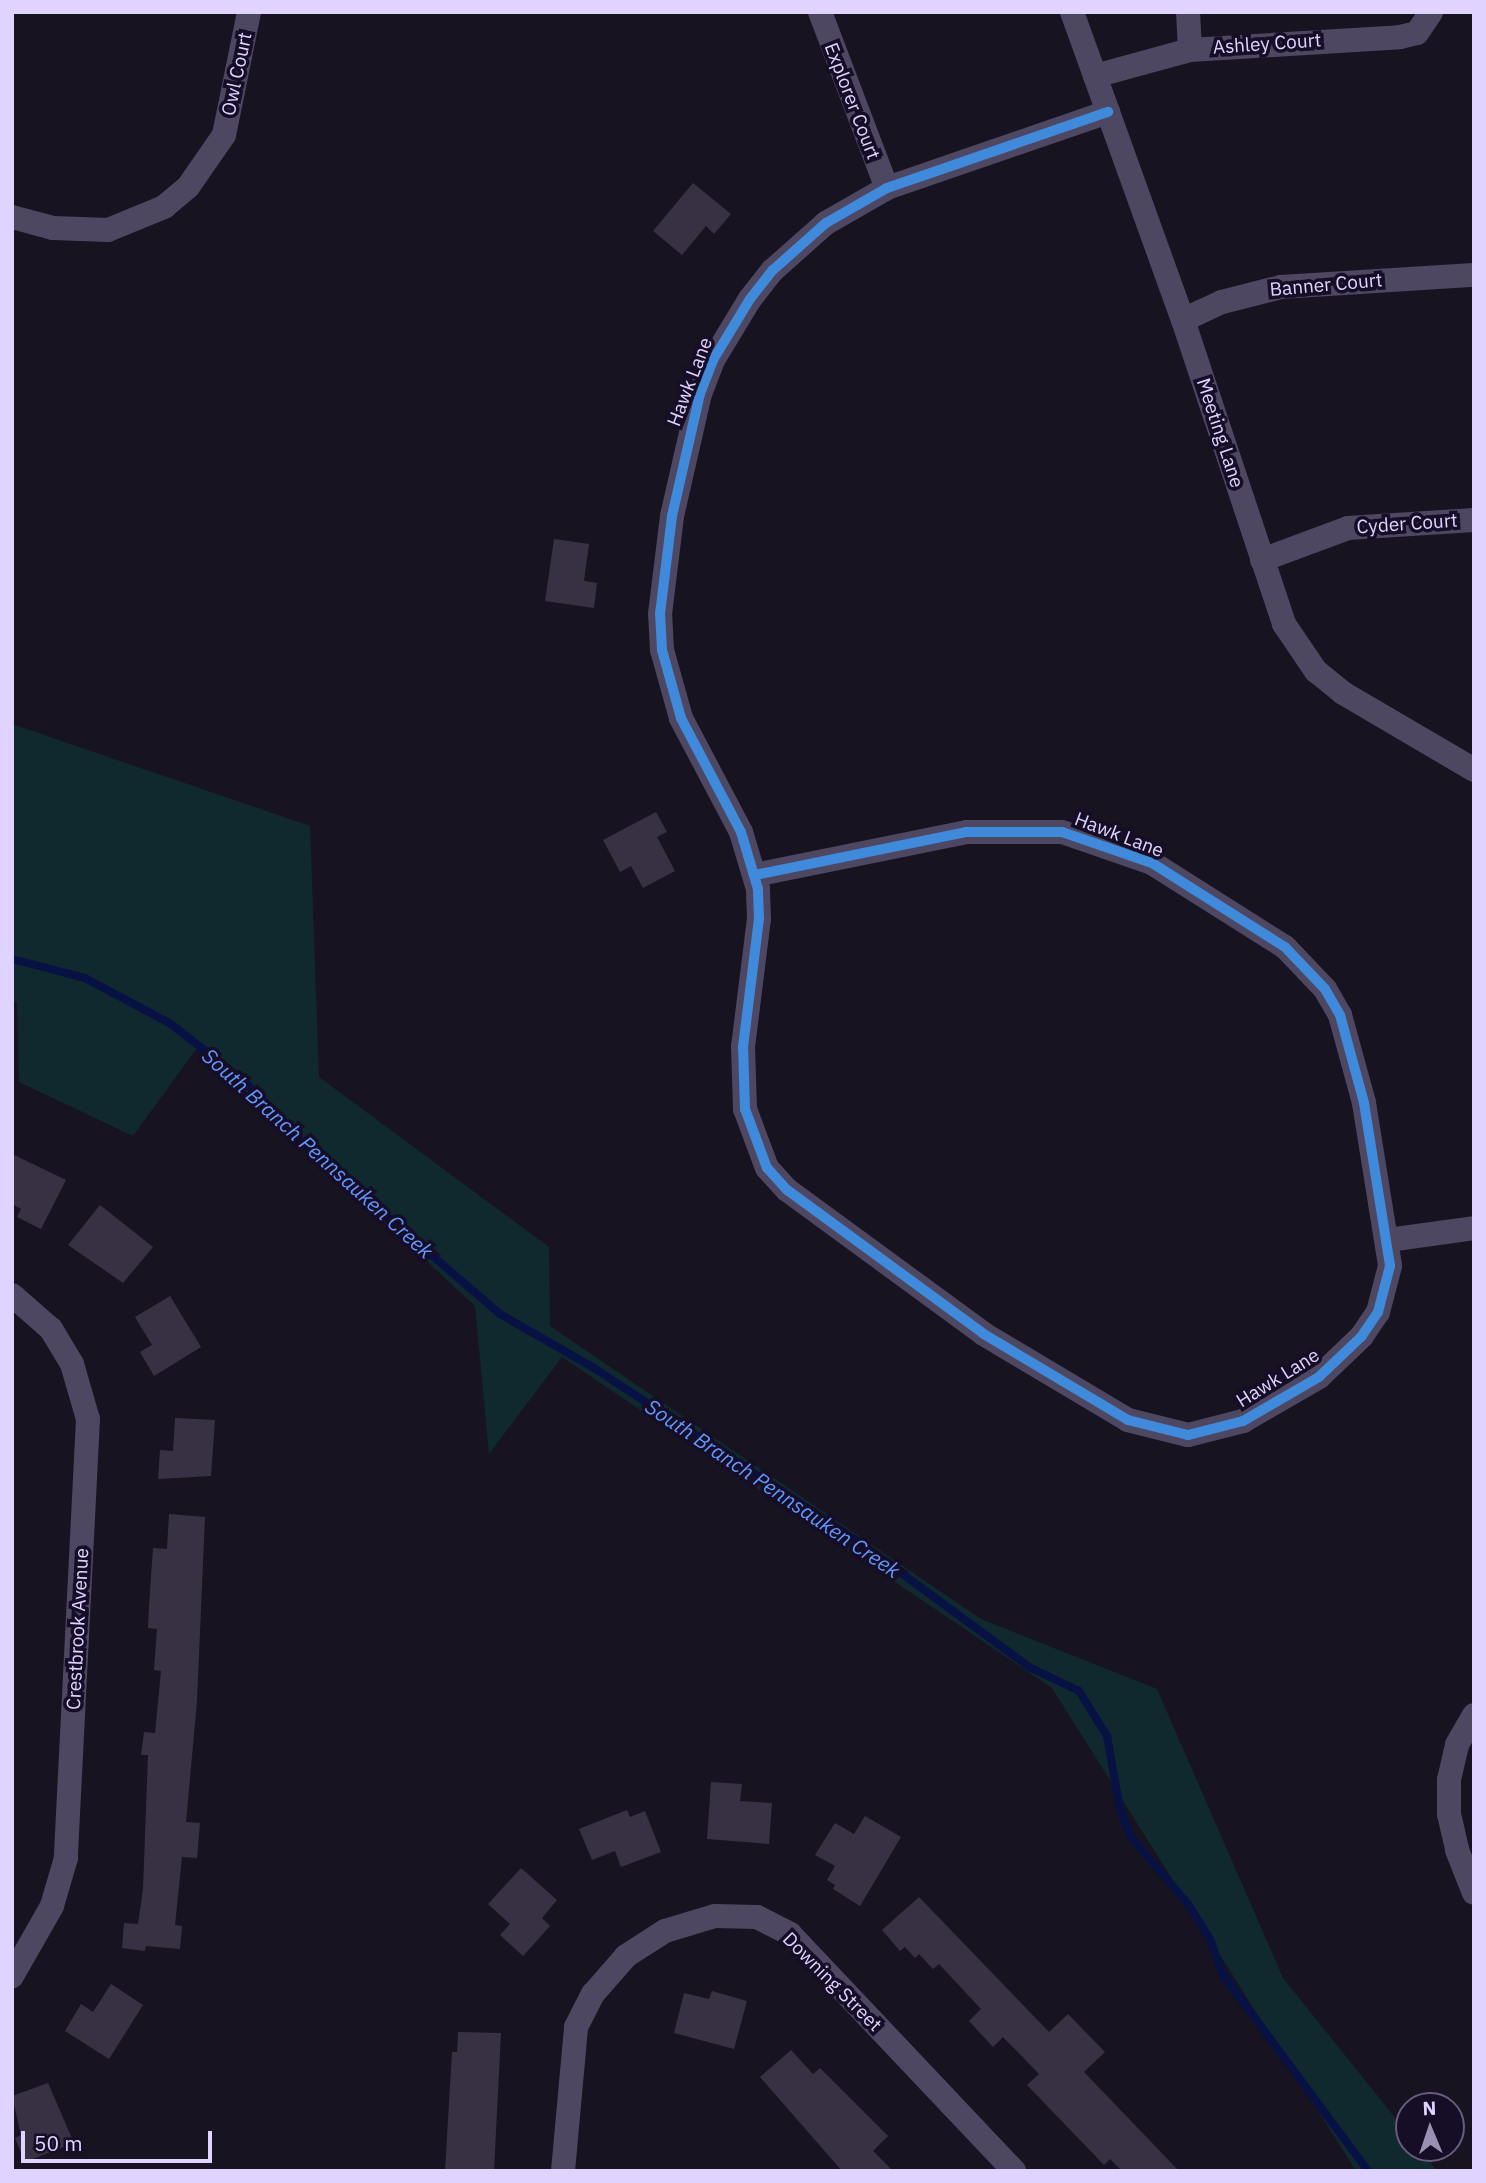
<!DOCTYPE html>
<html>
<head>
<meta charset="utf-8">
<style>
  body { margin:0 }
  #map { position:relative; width:1486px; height:2183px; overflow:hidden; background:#181321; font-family:"IBM Plex Sans",sans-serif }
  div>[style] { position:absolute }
  .green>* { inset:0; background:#10292f }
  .stream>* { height:8px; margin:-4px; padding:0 4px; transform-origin:4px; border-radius:4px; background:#071144 }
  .building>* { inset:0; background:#383143 }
  .street>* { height:24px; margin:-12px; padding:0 12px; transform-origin:12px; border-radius:12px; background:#4e4762 }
  .cycleway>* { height:10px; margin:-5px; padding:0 5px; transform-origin:5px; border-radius:5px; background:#408adc }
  span { translate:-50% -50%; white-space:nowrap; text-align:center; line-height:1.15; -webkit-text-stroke:7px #160d27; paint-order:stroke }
  .street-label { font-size:19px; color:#e0d3ff }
  .water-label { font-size:21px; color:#6198ff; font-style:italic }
  .frame { position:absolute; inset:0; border:14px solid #e0d3ff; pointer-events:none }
  .north { position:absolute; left:1395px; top:2092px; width:70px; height:70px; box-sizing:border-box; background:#160d27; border:2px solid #675c7d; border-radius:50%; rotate:358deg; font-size:19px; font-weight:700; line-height:28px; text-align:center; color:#e0d3ff }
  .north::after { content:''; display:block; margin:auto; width:24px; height:32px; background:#9a90b1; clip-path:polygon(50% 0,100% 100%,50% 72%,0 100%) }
  .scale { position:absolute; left:21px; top:2131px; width:191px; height:32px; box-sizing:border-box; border:4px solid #e0d3ff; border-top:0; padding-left:9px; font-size:21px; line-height:24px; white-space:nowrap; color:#e0d3ff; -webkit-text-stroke:5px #160d27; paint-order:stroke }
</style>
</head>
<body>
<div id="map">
  <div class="green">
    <div style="clip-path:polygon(12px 724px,310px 826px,319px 1077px,549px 1247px,550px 1326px,981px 1619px,1157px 1689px,1283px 1978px,1409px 2135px,1409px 2148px,1419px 2148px,1437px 2171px,1356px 2171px,1052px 1688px,562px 1357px,489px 1454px,475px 1306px,197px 1048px,133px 1136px,19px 1082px,17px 1002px,12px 1000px)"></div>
  </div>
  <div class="stream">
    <div style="left:12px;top:959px;width:75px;rotate:14.6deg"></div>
    <div style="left:85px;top:978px;width:98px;rotate:28.1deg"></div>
    <div style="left:171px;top:1024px;width:95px;rotate:38.2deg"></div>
    <div style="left:246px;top:1083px;width:83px;rotate:46.9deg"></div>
    <div style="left:303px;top:1144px;width:260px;rotate:40.8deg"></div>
    <div style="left:500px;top:1314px;width:108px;rotate:29.9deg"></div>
    <div style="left:594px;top:1368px;width:317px;rotate:33.3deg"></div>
    <div style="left:859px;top:1542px;width:211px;rotate:36.3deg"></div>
    <div style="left:1029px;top:1667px;width:55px;rotate:25.6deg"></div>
    <div style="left:1079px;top:1691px;width:53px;rotate:58.1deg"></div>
    <div style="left:1107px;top:1736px;width:74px;rotate:79.9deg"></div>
    <div style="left:1120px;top:1809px;width:30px;rotate:69deg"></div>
    <div style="left:1131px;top:1837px;width:88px;rotate:49.6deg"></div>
    <div style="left:1188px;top:1904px;width:41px;rotate:57.8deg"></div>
    <div style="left:1210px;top:1939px;width:38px;rotate:70deg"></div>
    <div style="left:1223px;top:1975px;width:244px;rotate:53.5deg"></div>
  </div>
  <div class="building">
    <div style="clip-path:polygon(693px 183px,731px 214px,714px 234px,706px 226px,682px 255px,653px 231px)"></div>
    <div style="clip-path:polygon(554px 539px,589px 544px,584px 581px,597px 583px,594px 608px,545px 601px)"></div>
    <div style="clip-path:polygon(656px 812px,667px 832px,657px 837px,675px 871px,643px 888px,631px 866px,620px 872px,603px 840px)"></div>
    <div style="clip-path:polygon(12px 1154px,66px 1180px,41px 1229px,17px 1217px,21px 1209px,12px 1204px)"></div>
    <div style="clip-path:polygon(100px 1205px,153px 1247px,123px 1283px,68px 1245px)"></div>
    <div style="clip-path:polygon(170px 1296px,201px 1347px,154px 1376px,140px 1352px,152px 1345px,135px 1317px)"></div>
    <div style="clip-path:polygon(175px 1418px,215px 1420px,211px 1476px,158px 1479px,160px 1450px,173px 1451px)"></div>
    <div style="clip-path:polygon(169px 1514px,205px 1517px,197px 1701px,186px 1822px,200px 1823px,197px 1858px,182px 1857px,175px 1925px,182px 1926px,180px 1949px,146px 1946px,145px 1951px,122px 1948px,124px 1923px,138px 1924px,143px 1889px,148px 1755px,141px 1755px,144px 1732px,155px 1733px,161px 1671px,154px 1670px,157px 1629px,148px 1628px,149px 1606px,153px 1548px,167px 1549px)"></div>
    <div style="clip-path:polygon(711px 1782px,742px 1784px,740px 1801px,772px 1803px,769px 1844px,707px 1839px)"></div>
    <div style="clip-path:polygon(627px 1810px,630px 1817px,645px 1811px,661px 1852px,621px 1867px,615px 1851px,592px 1860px,579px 1829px)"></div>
    <div style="clip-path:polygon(865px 1816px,901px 1837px,860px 1906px,833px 1889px,835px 1885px,827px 1880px,835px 1866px,815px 1855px,835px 1823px,854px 1834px)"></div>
    <div style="clip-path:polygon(521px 1868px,557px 1900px,542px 1918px,550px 1926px,523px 1956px,500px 1935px,510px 1924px,488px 1904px)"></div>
    <div style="clip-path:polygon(919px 1897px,1049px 2032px,1068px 2014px,1105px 2052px,1084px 2072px,1179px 2171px,1122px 2171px,1110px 2159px,1104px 2165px,1027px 2085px,1039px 2074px,1003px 2037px,993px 2047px,969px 2021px,981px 2009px,939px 1964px,933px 1969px,919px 1954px,915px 1958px,905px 1947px,900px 1951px,882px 1930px)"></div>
    <div style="clip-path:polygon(111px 1984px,143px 2005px,109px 2059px,65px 2031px,81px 2004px,93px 2012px)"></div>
    <div style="clip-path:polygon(712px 1991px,747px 2001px,734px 2049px,674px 2033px,684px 1993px,709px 1999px)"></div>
    <div style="clip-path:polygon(458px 2032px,501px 2033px,494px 2171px,445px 2171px,452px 2052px,457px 2052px)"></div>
    <div style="clip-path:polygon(791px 2050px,813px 2074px,820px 2068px,888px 2136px,873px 2151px,893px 2171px,842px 2171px,760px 2077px)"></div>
    <div style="clip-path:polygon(48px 2083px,74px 2143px,25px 2162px,15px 2138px,21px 2135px,12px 2096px)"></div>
  </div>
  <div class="street">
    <div style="left:820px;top:12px;width:188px;rotate:69.2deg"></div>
    <div style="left:1072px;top:12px;width:327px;rotate:70.2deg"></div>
    <div style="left:1183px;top:320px;width:320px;rotate:71.6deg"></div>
    <div style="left:1284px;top:624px;width:57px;rotate:55.8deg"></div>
    <div style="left:1316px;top:671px;width:35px;rotate:39deg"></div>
    <div style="left:1343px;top:693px;width:152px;rotate:30.4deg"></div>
    <div style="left:1188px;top:12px;width:38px;rotate:87deg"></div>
    <div style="left:1095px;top:76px;width:98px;rotate:-15.3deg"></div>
    <div style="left:1190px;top:50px;width:210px;rotate:-3.5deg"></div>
    <div style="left:1400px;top:37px;width:17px;rotate:-13deg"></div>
    <div style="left:1417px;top:33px;width:25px;rotate:-56deg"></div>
    <div style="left:12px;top:217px;width:42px;rotate:15deg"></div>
    <div style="left:53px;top:228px;width:55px;rotate:2.1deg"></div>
    <div style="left:108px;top:230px;width:61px;rotate:-22.3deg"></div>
    <div style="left:164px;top:207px;width:31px;rotate:-40deg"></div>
    <div style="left:188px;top:187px;width:63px;rotate:-55.3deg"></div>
    <div style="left:224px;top:135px;width:126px;rotate:-78.5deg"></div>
    <div style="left:1183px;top:320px;width:43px;rotate:-24.8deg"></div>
    <div style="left:1222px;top:302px;width:61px;rotate:-14.3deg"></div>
    <div style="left:1281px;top:287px;width:193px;rotate:-3.6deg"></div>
    <div style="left:1262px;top:560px;width:92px;rotate:-20.4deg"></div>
    <div style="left:1348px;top:528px;width:126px;rotate:-3.6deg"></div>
    <div style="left:755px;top:875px;width:215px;rotate:-11.5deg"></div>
    <div style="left:966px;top:832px;width:96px"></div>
    <div style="left:1062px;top:832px;width:95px;rotate:19deg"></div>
    <div style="left:1152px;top:863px;width:157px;rotate:32.3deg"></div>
    <div style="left:1285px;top:947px;width:58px;rotate:46.4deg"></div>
    <div style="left:1325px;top:989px;width:30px;rotate:60deg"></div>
    <div style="left:1340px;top:1015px;width:91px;rotate:74.7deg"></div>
    <div style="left:1364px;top:1103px;width:165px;rotate:80.9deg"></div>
    <div style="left:1390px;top:1266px;width:48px;rotate:104.6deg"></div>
    <div style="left:1378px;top:1312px;width:29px;rotate:124deg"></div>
    <div style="left:1362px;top:1336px;width:59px;rotate:136.4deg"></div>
    <div style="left:1319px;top:1377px;width:88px;rotate:149.9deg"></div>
    <div style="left:1243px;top:1421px;width:57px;rotate:165.7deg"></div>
    <div style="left:1188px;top:1435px;width:62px;rotate:-166deg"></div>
    <div style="left:1128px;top:1420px;width:168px;rotate:-149.2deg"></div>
    <div style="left:984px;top:1334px;width:244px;rotate:-143.8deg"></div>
    <div style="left:787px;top:1190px;width:30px;rotate:-132deg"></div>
    <div style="left:767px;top:1168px;width:63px;rotate:-110.4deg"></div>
    <div style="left:745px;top:1109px;width:62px;rotate:-91.8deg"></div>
    <div style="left:743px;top:1047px;width:129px;rotate:-82.9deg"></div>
    <div style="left:759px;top:919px;width:30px;rotate:-92deg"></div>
    <div style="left:758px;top:889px;width:59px;rotate:-106.6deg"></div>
    <div style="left:741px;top:832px;width:129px;rotate:-117.8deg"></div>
    <div style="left:681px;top:718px;width:71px;rotate:-105.6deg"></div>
    <div style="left:662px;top:650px;width:36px;rotate:-93deg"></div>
    <div style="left:660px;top:614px;width:99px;rotate:-83deg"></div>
    <div style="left:672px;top:516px;width:125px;rotate:-77.1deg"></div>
    <div style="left:700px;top:394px;width:36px;rotate:-69deg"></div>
    <div style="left:713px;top:360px;width:71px;rotate:-58.8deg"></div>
    <div style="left:750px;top:299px;width:37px;rotate:-52deg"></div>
    <div style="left:773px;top:270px;width:71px;rotate:-41.6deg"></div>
    <div style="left:826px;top:223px;width:70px;rotate:-29.8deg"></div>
    <div style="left:887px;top:188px;width:234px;rotate:-19deg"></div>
    <div style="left:1388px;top:1240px;width:87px;rotate:-7.9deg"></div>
    <div style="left:12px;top:1295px;width:52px;rotate:41.1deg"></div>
    <div style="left:51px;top:1329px;width:41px;rotate:59deg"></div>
    <div style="left:72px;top:1364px;width:57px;rotate:73.8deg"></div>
    <div style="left:88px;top:1419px;width:440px;rotate:92.9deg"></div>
    <div style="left:66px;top:1858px;width:50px;rotate:106.3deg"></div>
    <div style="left:52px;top:1906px;width:81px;rotate:119.7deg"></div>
    <div style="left:1474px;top:1715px;width:34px;rotate:120deg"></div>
    <div style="left:1457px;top:1745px;width:36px;rotate:103deg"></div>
    <div style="left:1449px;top:1780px;width:34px;rotate:90deg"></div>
    <div style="left:1449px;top:1814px;width:37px;rotate:77deg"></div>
    <div style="left:1457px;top:1850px;width:46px;rotate:68.4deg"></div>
    <div style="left:563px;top:2171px;width:145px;rotate:-84.8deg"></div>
    <div style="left:576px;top:2027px;width:37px;rotate:-63deg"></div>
    <div style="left:593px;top:1994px;width:50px;rotate:-49deg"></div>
    <div style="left:626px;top:1956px;width:46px;rotate:-32.7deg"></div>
    <div style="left:665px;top:1931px;width:52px;rotate:-16.7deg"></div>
    <div style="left:715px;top:1916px;width:42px;rotate:1.4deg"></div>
    <div style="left:757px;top:1917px;width:37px;rotate:27deg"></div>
    <div style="left:790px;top:1934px;width:326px;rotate:46.6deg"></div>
  </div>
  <div class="cycleway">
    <div style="left:755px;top:875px;width:215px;rotate:-11.5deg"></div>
    <div style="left:966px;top:832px;width:96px"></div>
    <div style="left:1062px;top:832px;width:95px;rotate:19deg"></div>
    <div style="left:1152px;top:863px;width:157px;rotate:32.3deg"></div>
    <div style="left:1285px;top:947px;width:58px;rotate:46.4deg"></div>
    <div style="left:1325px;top:989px;width:30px;rotate:60deg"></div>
    <div style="left:1340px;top:1015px;width:91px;rotate:74.7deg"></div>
    <div style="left:1364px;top:1103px;width:165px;rotate:80.9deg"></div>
    <div style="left:1390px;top:1266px;width:48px;rotate:104.6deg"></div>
    <div style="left:1378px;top:1312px;width:29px;rotate:124deg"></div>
    <div style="left:1362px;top:1336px;width:59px;rotate:136.4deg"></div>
    <div style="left:1319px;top:1377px;width:88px;rotate:149.9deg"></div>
    <div style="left:1243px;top:1421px;width:57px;rotate:165.7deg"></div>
    <div style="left:1188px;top:1435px;width:62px;rotate:-166deg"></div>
    <div style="left:1128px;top:1420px;width:168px;rotate:-149.2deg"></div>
    <div style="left:984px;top:1334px;width:244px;rotate:-143.8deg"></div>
    <div style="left:787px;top:1190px;width:30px;rotate:-132deg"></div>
    <div style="left:767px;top:1168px;width:63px;rotate:-110.4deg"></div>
    <div style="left:745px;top:1109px;width:62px;rotate:-91.8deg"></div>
    <div style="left:743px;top:1047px;width:129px;rotate:-82.9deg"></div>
    <div style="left:759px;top:919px;width:30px;rotate:-92deg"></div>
    <div style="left:758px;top:889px;width:59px;rotate:-106.6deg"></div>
    <div style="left:741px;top:832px;width:129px;rotate:-117.8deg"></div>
    <div style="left:681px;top:718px;width:71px;rotate:-105.6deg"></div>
    <div style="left:662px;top:650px;width:36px;rotate:-93deg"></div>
    <div style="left:660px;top:614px;width:99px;rotate:-83deg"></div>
    <div style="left:672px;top:516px;width:125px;rotate:-77.1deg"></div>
    <div style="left:700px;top:394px;width:36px;rotate:-69deg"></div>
    <div style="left:713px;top:360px;width:71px;rotate:-58.8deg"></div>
    <div style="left:750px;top:299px;width:37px;rotate:-52deg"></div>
    <div style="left:773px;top:270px;width:71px;rotate:-41.6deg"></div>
    <div style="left:826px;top:223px;width:70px;rotate:-29.8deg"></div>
    <div style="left:887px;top:188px;width:234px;rotate:-19deg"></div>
  </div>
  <div class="street-label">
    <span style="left:1267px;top:44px;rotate:-4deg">Ashley Court</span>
    <span style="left:237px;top:74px;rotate:-78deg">Owl Court</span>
    <span style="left:852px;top:101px;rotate:69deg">Explorer Court</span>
    <span style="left:1326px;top:285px;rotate:-5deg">Banner Court</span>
    <span style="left:690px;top:382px;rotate:-69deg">Hawk Lane</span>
    <span style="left:1220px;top:433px;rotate:72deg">Meeting Lane</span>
    <span style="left:1407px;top:524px;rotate:-4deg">Cyder Court</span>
    <span style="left:1119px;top:835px;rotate:21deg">Hawk Lane</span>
    <span style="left:1278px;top:1378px;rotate:-32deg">Hawk Lane</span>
    <span style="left:78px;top:1629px;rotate:-87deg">Crestbrook Avenue</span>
    <span style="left:832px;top:1982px;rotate:45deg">Downing Street</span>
  </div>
  <div class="water-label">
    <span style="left:318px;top:1153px;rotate:42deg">South Branch Pennsauken Creek</span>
    <span style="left:773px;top:1488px;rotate:34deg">South Branch Pennsauken Creek</span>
  </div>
  <div class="frame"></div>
  <div class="north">N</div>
  <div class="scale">50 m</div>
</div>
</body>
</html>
